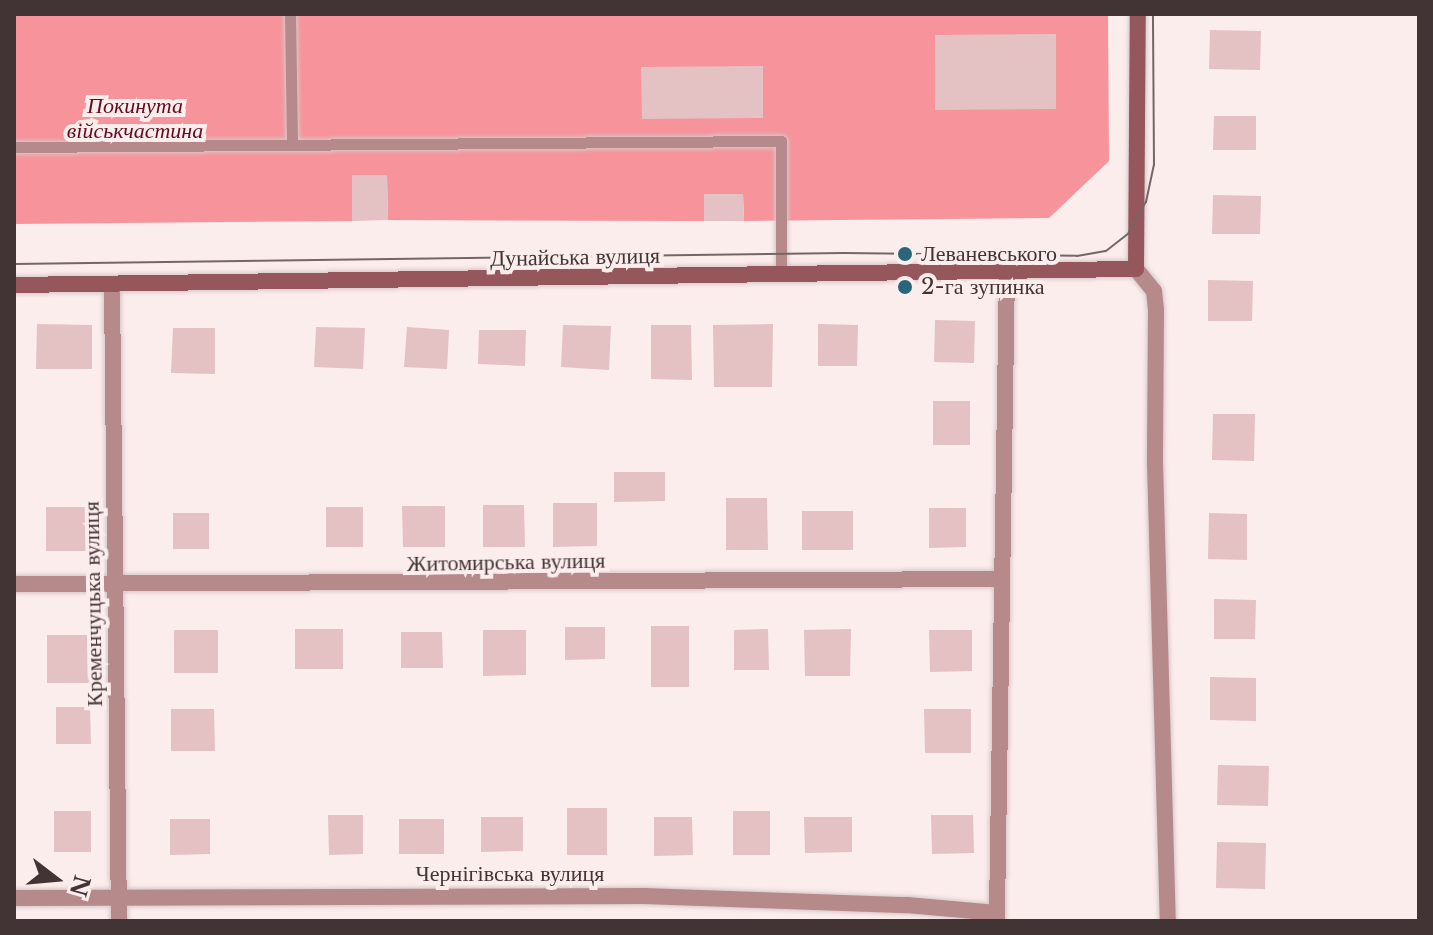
<!DOCTYPE html>
<html>
<head>
<meta charset="utf-8">
<style>
  body { margin:0 }
  #map { position:relative; width:1433px; height:935px; overflow:hidden; background:#fceded; font-family:"Libre Baskerville",serif }
  div>[style] { position:absolute }
  .forest>* { inset:0; background:#f7939a }
  .building>* { inset:0; background:#e4c1c2 }
  .roads { filter:drop-shadow(0 0 2px #d7c8c8) drop-shadow(0 0 2px #d7c8c8) }
  .lane>* { height:11px; margin:-5.5px; padding:0 5.5px; transform-origin:5.5px; border-radius:5.5px; background:#b6898b }
  .street>* { height:16px; margin:-8px; padding:0 8px; transform-origin:8px; border-radius:8px; background:#b6898b }
  .secondary>* { height:16px; margin:-8px; padding:0 8px; transform-origin:8px; border-radius:8px; background:#95575c }
  .tram>* { height:2px; margin:-1px; padding:0 1px; transform-origin:1px; border-radius:1px; background:#746667 }
  .dots>* { width:22px; height:22px; translate:-50% -50%; box-sizing:border-box; border:4px solid #fceded; border-radius:50% }
  span { translate:-50% -50%; white-space:nowrap; text-align:center; line-height:1.15; -webkit-text-stroke:8px #fceded; paint-order:stroke }
  .park-label { font-size:22px; color:#640b1f; font-style:italic }
  .poi-label { font-size:22px; color:#423435 }
  .left { translate:0 -50%; text-align:left }
  .street-label { font-size:22px; color:#423435 }
  .frame { position:absolute; inset:0; border:16px solid #423435; pointer-events:none }
  .north { position:absolute; left:16px; top:839px; width:80px; height:80px; -webkit-text-stroke:6px #fceded; paint-order:stroke; rotate:106deg; font-size:22px; font-weight:700; line-height:32px; text-align:center; color:#423435 }
  .north::after { content:''; display:block; margin:auto; width:28px; height:36px; background:#423435; clip-path:polygon(50% 0,100% 100%,50% 72%,0 100%) }
</style>
</head>
<body>
<div id="map">
  <div class="forest">
    <div style="clip-path:polygon(14px 14px,1108px 14px,1109px 161px,1049px 218px,744px 221px,743px 194px,704px 194px,704px 221px,388px 220px,387px 175px,352px 175px,352px 221px,14px 224px)"></div>
  </div>
  <div class="building">
    <div style="clip-path:polygon(1210px 30px,1261px 31px,1260px 70px,1209px 69px)"></div>
    <div style="clip-path:polygon(1056px 34px,1056px 109px,935px 110px,935px 35px)"></div>
    <div style="clip-path:polygon(763px 66px,763px 118px,642px 119px,641px 67px)"></div>
    <div style="clip-path:polygon(1214px 116px,1256px 116px,1256px 150px,1213px 150px)"></div>
    <div style="clip-path:polygon(352px 175px,387px 175px,388px 220px,352px 221px)"></div>
    <div style="clip-path:polygon(704px 194px,743px 194px,744px 221px,704px 221px)"></div>
    <div style="clip-path:polygon(1213px 195px,1261px 196px,1260px 234px,1212px 234px)"></div>
    <div style="clip-path:polygon(1208px 280px,1253px 281px,1252px 321px,1208px 321px)"></div>
    <div style="clip-path:polygon(935px 320px,975px 321px,974px 363px,934px 362px)"></div>
    <div style="clip-path:polygon(37px 324px,92px 325px,92px 369px,36px 369px)"></div>
    <div style="clip-path:polygon(773px 324px,772px 387px,714px 387px,713px 325px)"></div>
    <div style="clip-path:polygon(818px 324px,858px 325px,857px 366px,818px 366px)"></div>
    <div style="clip-path:polygon(563px 325px,611px 326px,609px 370px,561px 367px)"></div>
    <div style="clip-path:polygon(651px 325px,691px 325px,692px 380px,651px 379px)"></div>
    <div style="clip-path:polygon(316px 327px,365px 328px,363px 369px,314px 367px)"></div>
    <div style="clip-path:polygon(407px 327px,449px 330px,447px 369px,404px 367px)"></div>
    <div style="clip-path:polygon(173px 328px,215px 328px,215px 374px,171px 373px)"></div>
    <div style="clip-path:polygon(479px 330px,526px 330px,525px 366px,478px 364px)"></div>
    <div style="clip-path:polygon(933px 401px,970px 401px,970px 445px,933px 445px)"></div>
    <div style="clip-path:polygon(1213px 414px,1255px 414px,1254px 461px,1212px 460px)"></div>
    <div style="clip-path:polygon(614px 472px,665px 472px,665px 501px,614px 502px)"></div>
    <div style="clip-path:polygon(726px 498px,767px 498px,768px 550px,726px 550px)"></div>
    <div style="clip-path:polygon(553px 503px,597px 503px,597px 546px,553px 547px)"></div>
    <div style="clip-path:polygon(483px 505px,524px 505px,525px 547px,483px 547px)"></div>
    <div style="clip-path:polygon(402px 506px,445px 506px,445px 547px,403px 547px)"></div>
    <div style="clip-path:polygon(46px 507px,92px 507px,92px 551px,46px 551px)"></div>
    <div style="clip-path:polygon(326px 507px,363px 507px,363px 547px,326px 547px)"></div>
    <div style="clip-path:polygon(929px 508px,966px 508px,966px 547px,929px 548px)"></div>
    <div style="clip-path:polygon(802px 511px,853px 511px,853px 550px,802px 550px)"></div>
    <div style="clip-path:polygon(173px 513px,209px 513px,209px 549px,173px 549px)"></div>
    <div style="clip-path:polygon(1209px 513px,1247px 514px,1247px 560px,1208px 559px)"></div>
    <div style="clip-path:polygon(1214px 599px,1256px 600px,1255px 639px,1214px 639px)"></div>
    <div style="clip-path:polygon(651px 626px,689px 626px,689px 687px,651px 687px)"></div>
    <div style="clip-path:polygon(565px 627px,605px 627px,605px 659px,565px 660px)"></div>
    <div style="clip-path:polygon(295px 629px,343px 629px,343px 669px,295px 669px)"></div>
    <div style="clip-path:polygon(768px 629px,769px 670px,734px 670px,734px 630px)"></div>
    <div style="clip-path:polygon(851px 629px,850px 676px,805px 676px,804px 630px)"></div>
    <div style="clip-path:polygon(174px 630px,218px 630px,218px 673px,174px 673px)"></div>
    <div style="clip-path:polygon(483px 630px,526px 630px,526px 675px,483px 676px)"></div>
    <div style="clip-path:polygon(929px 630px,972px 630px,972px 671px,930px 672px)"></div>
    <div style="clip-path:polygon(401px 632px,442px 632px,443px 668px,401px 668px)"></div>
    <div style="clip-path:polygon(47px 635px,90px 635px,90px 683px,47px 683px)"></div>
    <div style="clip-path:polygon(1210px 677px,1256px 678px,1256px 721px,1210px 720px)"></div>
    <div style="clip-path:polygon(56px 707px,90px 707px,91px 744px,56px 744px)"></div>
    <div style="clip-path:polygon(171px 709px,214px 709px,215px 751px,171px 751px)"></div>
    <div style="clip-path:polygon(924px 709px,971px 709px,971px 753px,925px 753px)"></div>
    <div style="clip-path:polygon(1218px 765px,1269px 766px,1268px 806px,1217px 805px)"></div>
    <div style="clip-path:polygon(567px 808px,607px 808px,607px 855px,567px 855px)"></div>
    <div style="clip-path:polygon(54px 811px,91px 811px,91px 852px,54px 852px)"></div>
    <div style="clip-path:polygon(733px 811px,770px 811px,770px 855px,733px 855px)"></div>
    <div style="clip-path:polygon(328px 815px,363px 815px,363px 854px,329px 855px)"></div>
    <div style="clip-path:polygon(931px 815px,973px 815px,974px 853px,932px 854px)"></div>
    <div style="clip-path:polygon(481px 817px,523px 817px,523px 851px,481px 852px)"></div>
    <div style="clip-path:polygon(654px 817px,692px 817px,693px 855px,654px 856px)"></div>
    <div style="clip-path:polygon(804px 817px,852px 817px,852px 852px,805px 853px)"></div>
    <div style="clip-path:polygon(170px 819px,210px 819px,210px 854px,170px 855px)"></div>
    <div style="clip-path:polygon(399px 819px,444px 819px,444px 854px,399px 854px)"></div>
    <div style="clip-path:polygon(1217px 842px,1266px 843px,1265px 889px,1216px 888px)"></div>
  </div>
  <div class="roads">
    <div class="lane">
      <div style="left:290px;top:14px;width:131px;rotate:89.1deg"></div>
      <div style="left:14px;top:147px;width:767px;rotate:-0.45deg"></div>
      <div style="left:781px;top:141px;width:135px;rotate:90deg"></div>
    </div>
    <div class="street">
      <div style="left:1136px;top:269px;width:28px;rotate:51deg"></div>
      <div style="left:1154px;top:291px;width:18px;rotate:84deg"></div>
      <div style="left:1156px;top:309px;width:154px;rotate:90.4deg"></div>
      <div style="left:1155px;top:463px;width:458px;rotate:88.4deg"></div>
      <div style="left:112px;top:287px;width:634px;rotate:89.37deg"></div>
      <div style="left:14px;top:584px;width:985px;rotate:-0.29deg"></div>
      <div style="left:14px;top:898px;width:630px;rotate:-0.18deg"></div>
      <div style="left:644px;top:896px;width:263px;rotate:2deg"></div>
      <div style="left:907px;top:905px;width:90px;rotate:5.1deg"></div>
      <div style="left:997px;top:913px;width:8px;rotate:90deg"></div>
      <div style="left:997px;top:913px;width:641px;rotate:-89.11deg"></div>
    </div>
    <div class="secondary">
      <div style="left:14px;top:285px;width:1122px;rotate:-0.82deg"></div>
      <div style="left:1136px;top:269px;width:255px;rotate:-89.6deg"></div>
    </div>
  </div>
  <div class="tram">
    <div style="left:14px;top:264px;width:830px;rotate:-0.76deg"></div>
    <div style="left:844px;top:253px;width:233px;rotate:0.7deg"></div>
    <div style="left:1077px;top:256px;width:29px;rotate:-10deg"></div>
    <div style="left:1106px;top:251px;width:28px;rotate:-38deg"></div>
    <div style="left:1128px;top:234px;width:37px;rotate:-61deg"></div>
    <div style="left:1146px;top:202px;width:38px;rotate:-78deg"></div>
    <div style="left:1154px;top:165px;width:151px;rotate:-90.4deg"></div>
  </div>
  <div class="dots">
    <div style="left:905px;top:254px;background:#29667d"></div>
    <div style="left:905px;top:287px;background:#29667d"></div>
  </div>
  <div class="park-label">
    <span style="left:135px;top:118px">Покинута<br>військчастина</span>
  </div>
  <div class="poi-label">
    <span class="left" style="left:921px;top:254px">Леваневського</span>
    <span class="left" style="left:921px;top:287px">2-га зупинка</span>
  </div>
  <div class="street-label">
    <span style="left:575px;top:257px;rotate:-1deg">Дунайська вулиця</span>
    <span style="left:506px;top:562px;rotate:-1deg">Житомирська вулиця</span>
    <span style="left:93px;top:604px;rotate:-91deg">Кременчуцька вулиця</span>
    <span style="left:510px;top:874px">Чернігівська вулиця</span>
  </div>
  <div class="frame"></div>
  <div class="north">N</div>
</div>
</body>
</html>
